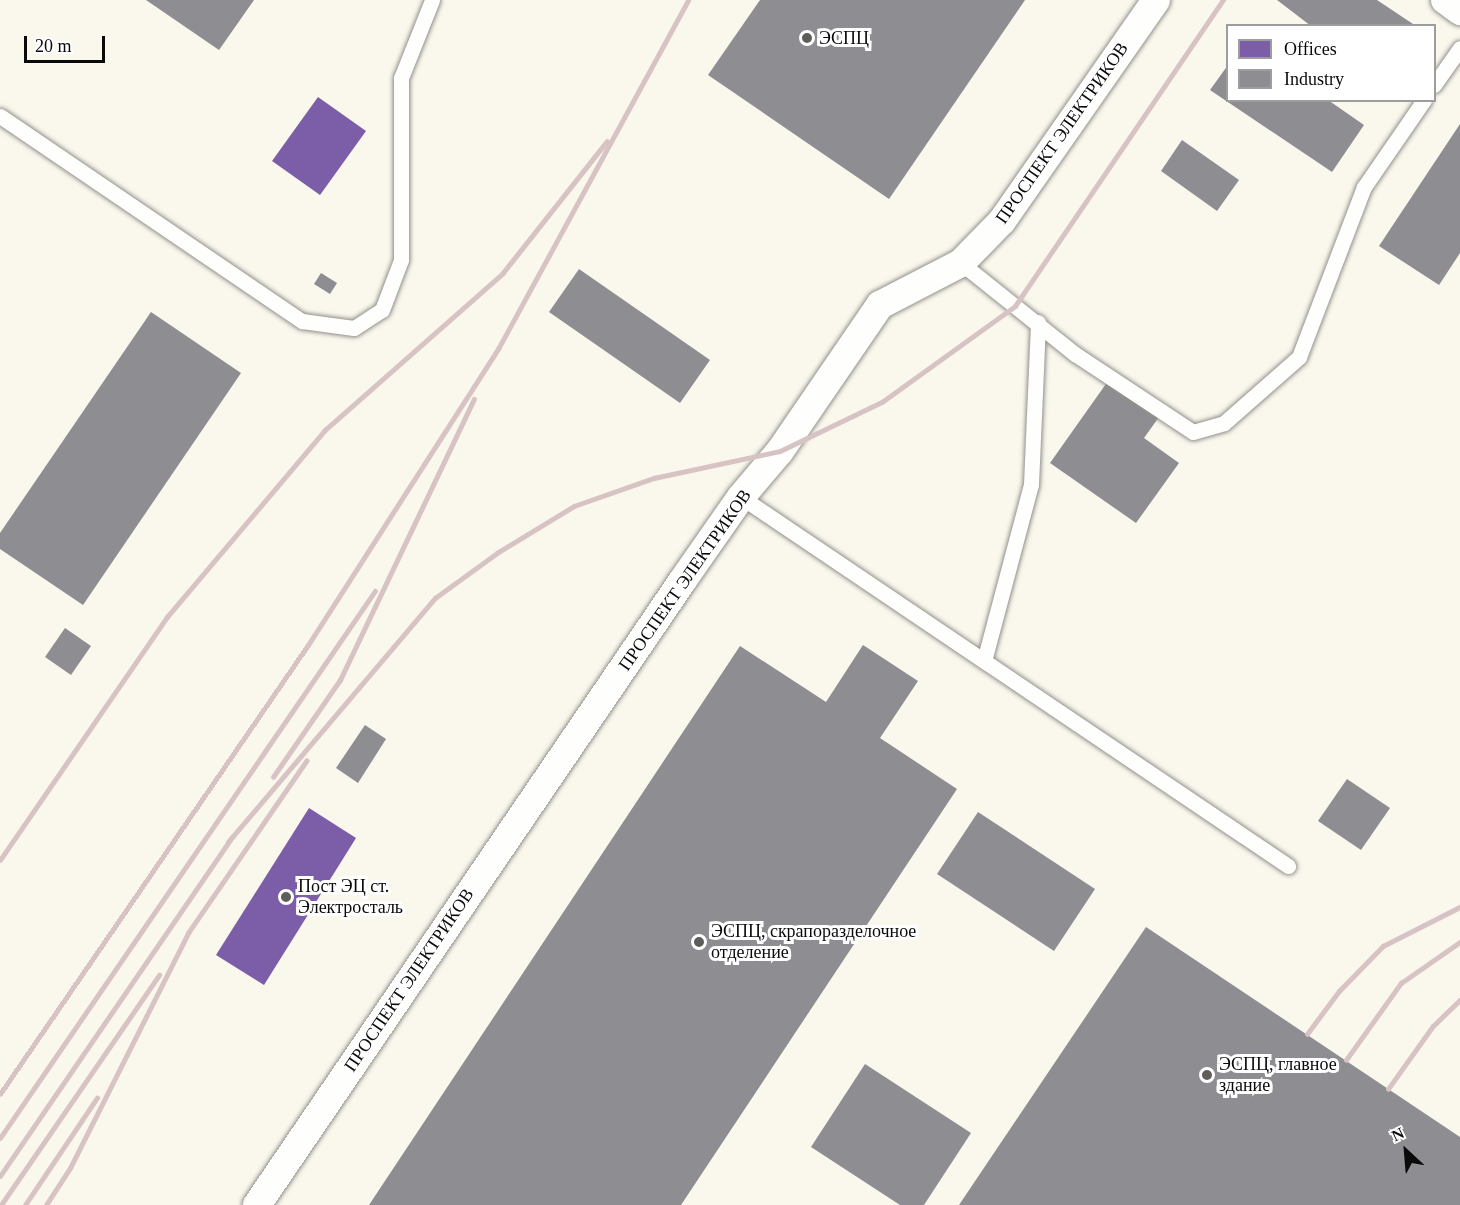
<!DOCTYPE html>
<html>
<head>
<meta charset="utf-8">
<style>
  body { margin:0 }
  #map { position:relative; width:1460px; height:1205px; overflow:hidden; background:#faf7ed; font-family:"Times New Roman",serif }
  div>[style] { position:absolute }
  .offices>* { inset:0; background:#7b5ea7 }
  .industry>* { inset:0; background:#8d8d92 }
  .roads { filter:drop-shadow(0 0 2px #92918c) drop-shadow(0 0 2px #92918c) }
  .service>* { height:15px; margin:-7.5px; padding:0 7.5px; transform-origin:7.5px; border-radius:7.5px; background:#fefefc }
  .minor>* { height:28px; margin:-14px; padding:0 14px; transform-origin:14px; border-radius:14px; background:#fefefc }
  .rail>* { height:4.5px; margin:-2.25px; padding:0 2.25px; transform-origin:2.25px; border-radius:2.25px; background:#d7c3c3 }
  .dots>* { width:16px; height:16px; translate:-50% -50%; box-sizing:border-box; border:3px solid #fff; border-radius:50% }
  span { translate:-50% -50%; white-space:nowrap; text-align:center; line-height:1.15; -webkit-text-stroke:6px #fff; paint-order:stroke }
  .poi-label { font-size:18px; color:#0a0a0a }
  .left { translate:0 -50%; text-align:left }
  .street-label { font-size:18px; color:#0a0a0a }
  .legend { position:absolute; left:1226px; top:24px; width:210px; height:78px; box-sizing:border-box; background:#fff; border:2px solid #9d9d9d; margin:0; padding:8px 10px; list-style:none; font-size:18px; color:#0a0a0a }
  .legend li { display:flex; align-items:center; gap:12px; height:30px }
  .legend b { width:30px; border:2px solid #9d9d9d }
  .north { position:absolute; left:1376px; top:1121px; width:60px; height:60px; -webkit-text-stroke:4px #fff; paint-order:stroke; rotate:334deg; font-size:16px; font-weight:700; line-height:24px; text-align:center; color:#0a0a0a }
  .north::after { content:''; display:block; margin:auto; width:21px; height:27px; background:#0a0a0a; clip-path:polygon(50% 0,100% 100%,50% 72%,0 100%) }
  .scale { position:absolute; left:24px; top:36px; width:81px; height:27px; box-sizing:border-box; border:3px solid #0a0a0a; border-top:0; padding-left:8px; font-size:18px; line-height:21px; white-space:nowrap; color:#0a0a0a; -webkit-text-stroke:4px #fff; paint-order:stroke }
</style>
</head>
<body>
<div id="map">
  <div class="offices">
    <div style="clip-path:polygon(318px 97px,366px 131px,320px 195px,272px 161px)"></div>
    <div style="clip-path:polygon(309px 808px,356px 838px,264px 985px,216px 955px)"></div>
  </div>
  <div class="industry">
    <div style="clip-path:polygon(146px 0,254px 0,219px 50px)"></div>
    <div style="clip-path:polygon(760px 0,1025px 0,889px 199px,708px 75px)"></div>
    <div style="clip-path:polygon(1277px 0,1377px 0,1416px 26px,1311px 26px)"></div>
    <div style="clip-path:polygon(1228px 65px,1228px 100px,1328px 100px,1364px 125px,1332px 172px,1210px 90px)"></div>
    <div style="clip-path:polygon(1460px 124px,1460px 253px,1439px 285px,1379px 246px)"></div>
    <div style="clip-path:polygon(1182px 140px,1239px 180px,1217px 211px,1161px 171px)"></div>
    <div style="clip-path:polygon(579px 269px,710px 360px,680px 403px,549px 312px)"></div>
    <div style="clip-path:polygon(321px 273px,337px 283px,330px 294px,314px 284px)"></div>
    <div style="clip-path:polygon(151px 312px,241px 373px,83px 605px,0 549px,0 533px)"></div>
    <div style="clip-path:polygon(1108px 381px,1159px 417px,1144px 438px,1179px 463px,1136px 523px,1050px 463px)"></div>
    <div style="clip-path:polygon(65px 628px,91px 646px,71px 675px,45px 657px)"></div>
    <div style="clip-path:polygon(863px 645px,918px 681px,880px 738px,957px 789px,681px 1205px,369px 1205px,740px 646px,826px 702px)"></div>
    <div style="clip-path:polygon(365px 725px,386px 739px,358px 783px,336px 768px)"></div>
    <div style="clip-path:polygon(1347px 779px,1390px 808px,1361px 850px,1318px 821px)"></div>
    <div style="clip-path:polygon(978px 812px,1095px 889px,1054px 951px,937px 874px)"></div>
    <div style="clip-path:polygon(1146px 927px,1460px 1137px,1460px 1205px,959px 1205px)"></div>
    <div style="clip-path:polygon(865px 1064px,971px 1133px,924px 1205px,900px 1205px,811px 1147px)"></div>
  </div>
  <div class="roads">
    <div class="service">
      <div style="left:1434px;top:85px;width:45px;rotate:-54.9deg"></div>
      <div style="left:0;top:116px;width:365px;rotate:34.2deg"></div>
      <div style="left:302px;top:321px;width:52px;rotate:7.7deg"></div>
      <div style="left:354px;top:328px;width:33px;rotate:-33deg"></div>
      <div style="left:382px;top:310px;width:53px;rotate:-69.2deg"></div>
      <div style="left:401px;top:260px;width:182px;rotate:-90deg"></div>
      <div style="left:401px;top:78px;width:84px;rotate:-68.3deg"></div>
      <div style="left:961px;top:263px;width:146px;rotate:38.6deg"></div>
      <div style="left:1075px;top:354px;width:141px;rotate:33.5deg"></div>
      <div style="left:1193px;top:432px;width:32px;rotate:-16deg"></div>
      <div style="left:1224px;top:423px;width:100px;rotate:-41.3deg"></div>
      <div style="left:1299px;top:357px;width:182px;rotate:-69.1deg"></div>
      <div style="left:1364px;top:187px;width:106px;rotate:-55.4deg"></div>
      <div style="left:741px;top:497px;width:660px;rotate:34deg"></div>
      <div style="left:984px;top:661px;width:183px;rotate:-75.1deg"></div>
      <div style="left:1031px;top:484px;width:162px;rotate:-87.5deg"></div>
    </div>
    <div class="minor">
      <div style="left:1445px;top:0;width:19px;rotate:36deg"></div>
      <div style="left:257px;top:1205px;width:756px;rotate:-55.72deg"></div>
      <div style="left:683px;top:580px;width:101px;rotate:-55.1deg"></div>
      <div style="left:741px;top:497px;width:60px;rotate:-49.7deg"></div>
      <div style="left:780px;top:451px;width:177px;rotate:-55.6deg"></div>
      <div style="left:880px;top:305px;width:91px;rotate:-27.4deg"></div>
      <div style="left:961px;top:263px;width:59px;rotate:-45.7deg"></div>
      <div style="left:1002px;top:221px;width:269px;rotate:-55.1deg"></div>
    </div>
  </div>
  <div class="rail">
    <div style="left:273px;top:777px;width:118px;rotate:-55.4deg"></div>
    <div style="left:340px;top:680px;width:311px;rotate:-64.5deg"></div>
    <div style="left:228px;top:842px;width:320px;rotate:-49.7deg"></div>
    <div style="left:435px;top:598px;width:77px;rotate:-36deg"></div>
    <div style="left:497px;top:553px;width:90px;rotate:-31.4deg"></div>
    <div style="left:574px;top:506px;width:85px;rotate:-19.3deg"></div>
    <div style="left:654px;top:478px;width:129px;rotate:-12.1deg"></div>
    <div style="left:780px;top:451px;width:113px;rotate:-25.7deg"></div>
    <div style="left:882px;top:402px;width:164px;rotate:-35.8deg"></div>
    <div style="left:1015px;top:306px;width:370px;rotate:-55.8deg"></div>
    <div style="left:0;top:860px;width:295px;rotate:-55.5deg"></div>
    <div style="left:167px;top:617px;width:245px;rotate:-49.8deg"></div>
    <div style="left:325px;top:430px;width:236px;rotate:-41.4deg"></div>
    <div style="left:502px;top:274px;width:169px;rotate:-51.7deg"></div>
    <div style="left:1307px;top:1034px;width:54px;rotate:-53.3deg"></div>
    <div style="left:1339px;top:991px;width:63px;rotate:-45.6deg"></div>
    <div style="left:1383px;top:946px;width:86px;rotate:-26.9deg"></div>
    <div style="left:1346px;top:1060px;width:95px;rotate:-54.5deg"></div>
    <div style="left:1401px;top:983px;width:72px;rotate:-34.8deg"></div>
    <div style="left:1388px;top:1089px;width:77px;rotate:-54.5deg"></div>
    <div style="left:1433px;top:1026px;width:37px;rotate:-44deg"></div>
    <div style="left:0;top:1094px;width:544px;rotate:-55.55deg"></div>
    <div style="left:308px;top:645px;width:352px;rotate:-57.3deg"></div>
    <div style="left:498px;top:349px;width:397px;rotate:-61.4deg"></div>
    <div style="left:0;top:1138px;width:663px;rotate:-55.57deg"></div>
    <div style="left:0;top:1176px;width:411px;rotate:-55.6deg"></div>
    <div style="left:1px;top:1205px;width:279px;rotate:-55.5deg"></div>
    <div style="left:25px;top:1205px;width:129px;rotate:-56.1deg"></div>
    <div style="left:46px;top:1205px;width:44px;rotate:-57deg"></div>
    <div style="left:70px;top:1168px;width:263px;rotate:-63.3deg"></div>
    <div style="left:188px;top:933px;width:209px;rotate:-55.5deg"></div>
  </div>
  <div class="dots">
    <div style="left:807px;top:38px;background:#5e5d59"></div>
    <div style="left:286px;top:897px;background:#5e5d59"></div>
    <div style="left:699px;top:942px;background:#5e5d59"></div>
    <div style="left:1207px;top:1075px;background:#5e5d59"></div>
  </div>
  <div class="poi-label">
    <span class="left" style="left:819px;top:38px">ЭСПЦ</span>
    <span class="left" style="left:298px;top:897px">Пост ЭЦ ст.<br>Электросталь</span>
    <span class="left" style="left:711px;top:942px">ЭСПЦ, скрапоразделочное<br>отделение</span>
    <span class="left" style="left:1219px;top:1075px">ЭСПЦ, главное<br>здание</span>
  </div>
  <div class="street-label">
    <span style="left:1062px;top:133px;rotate:-55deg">ПРОСПЕКТ ЭЛЕКТРИКОВ</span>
    <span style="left:685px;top:580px;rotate:-55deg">ПРОСПЕКТ ЭЛЕКТРИКОВ</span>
    <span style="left:409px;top:980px;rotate:-56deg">ПРОСПЕКТ ЭЛЕКТРИКОВ</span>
  </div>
  <ul class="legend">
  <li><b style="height:16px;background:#7b5ea7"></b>Offices</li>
  <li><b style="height:16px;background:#8d8d92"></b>Industry</li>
  </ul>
  <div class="north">N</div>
  <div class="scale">20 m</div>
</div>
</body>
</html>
